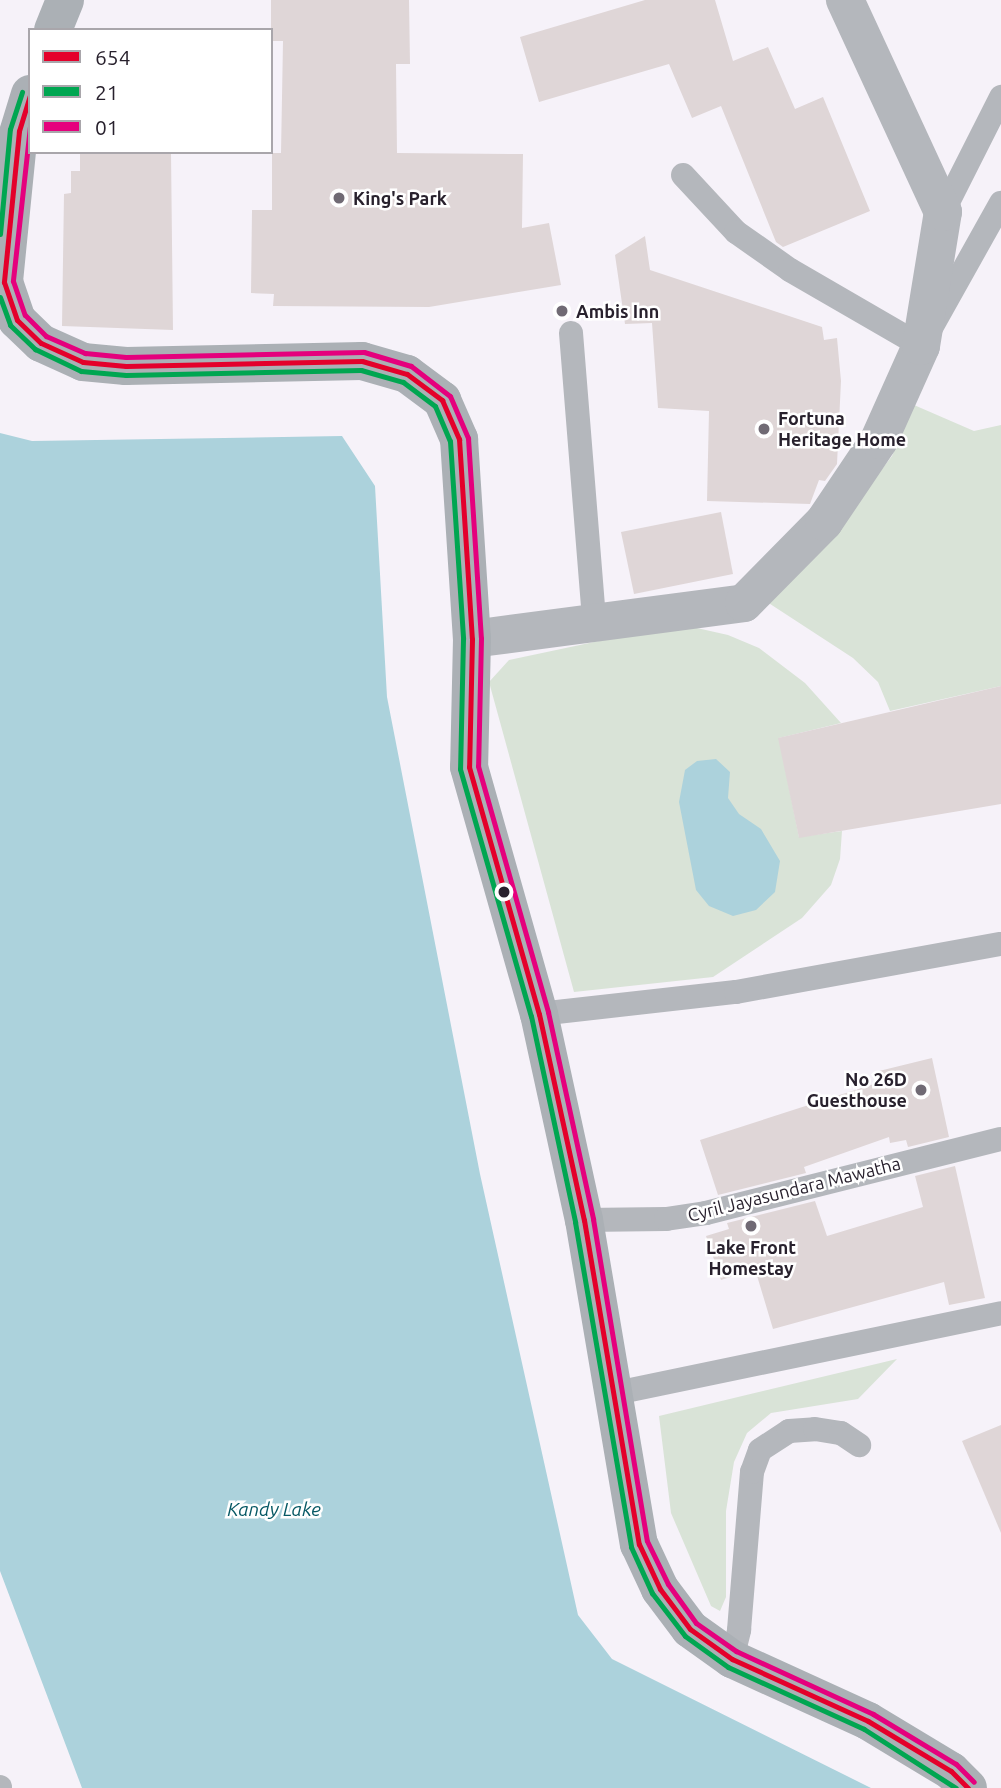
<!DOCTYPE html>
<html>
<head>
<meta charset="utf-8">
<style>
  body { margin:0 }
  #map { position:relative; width:1001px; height:1788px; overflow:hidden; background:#f6f2f9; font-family:Ubuntu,sans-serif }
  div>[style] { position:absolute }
  .green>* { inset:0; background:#d9e3d7 }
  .water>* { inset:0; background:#acd2dc }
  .building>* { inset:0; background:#dfd6d7 }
  .lane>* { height:24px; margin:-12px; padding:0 12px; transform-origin:12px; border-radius:12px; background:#b4b7bc }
  .street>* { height:38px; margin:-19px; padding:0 19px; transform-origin:19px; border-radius:19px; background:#b4b7bc }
  .primary>* { height:38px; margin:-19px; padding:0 19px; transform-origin:19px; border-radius:19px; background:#abb0b5 }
  .bus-1>* { height:5px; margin:-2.5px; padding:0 2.5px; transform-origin:2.5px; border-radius:2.5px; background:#e4002b }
  .bus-2>* { height:5px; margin:-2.5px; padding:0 2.5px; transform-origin:2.5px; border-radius:2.5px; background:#00a651 }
  .bus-3>* { height:5px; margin:-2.5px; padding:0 2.5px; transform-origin:2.5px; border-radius:2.5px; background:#e5007d }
  .dots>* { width:19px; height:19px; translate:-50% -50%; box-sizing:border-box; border:4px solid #fff; border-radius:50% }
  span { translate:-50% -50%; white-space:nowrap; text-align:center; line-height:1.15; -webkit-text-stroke:5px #fff; paint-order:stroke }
  .poi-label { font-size:18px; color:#28212d; font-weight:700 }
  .left { translate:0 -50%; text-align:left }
  .right { translate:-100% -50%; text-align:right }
  .street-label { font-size:18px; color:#28212d }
  .water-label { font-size:19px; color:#065864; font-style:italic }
  .legend { position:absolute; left:28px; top:28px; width:245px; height:126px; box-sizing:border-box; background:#fff; border:2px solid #a9a6ab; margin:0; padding:9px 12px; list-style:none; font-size:21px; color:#28212d }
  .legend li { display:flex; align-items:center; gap:14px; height:35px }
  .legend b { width:35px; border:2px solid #a9a6ab }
</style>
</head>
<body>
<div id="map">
  <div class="green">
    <div style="clip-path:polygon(914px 405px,974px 431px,1001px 425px,1001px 686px,890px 711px,878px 682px,853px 658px,764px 600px,839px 525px,892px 456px)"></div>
    <div style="clip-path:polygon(679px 624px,728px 635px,759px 648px,805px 683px,841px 723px,779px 738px,799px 837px,842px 831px,840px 859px,831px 885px,802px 918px,713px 977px,574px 992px,489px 682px,509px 660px)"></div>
    <div style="clip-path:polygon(897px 1359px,858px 1399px,771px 1413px,747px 1433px,734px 1462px,726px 1511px,726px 1597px,720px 1611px,711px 1606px,671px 1513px,659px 1416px)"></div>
  </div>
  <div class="water">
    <div style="clip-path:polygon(0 433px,32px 441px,342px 436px,375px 486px,387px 697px,480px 1174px,578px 1615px,612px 1659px,871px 1788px,82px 1788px,0 1571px)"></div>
    <div style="clip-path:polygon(716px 759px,730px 772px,728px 798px,739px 814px,761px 829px,780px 861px,775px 892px,756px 910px,733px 916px,709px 906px,696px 890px,679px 802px,685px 770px,697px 761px)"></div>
  </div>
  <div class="building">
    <div style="clip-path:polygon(271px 0,409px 0,410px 64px,396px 64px,397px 153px,523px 154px,522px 228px,549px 223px,561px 285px,429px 307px,273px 306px,274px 294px,251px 293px,252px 210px,272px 210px,272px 153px,281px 153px,283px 41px,271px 41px)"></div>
    <div style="clip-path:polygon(645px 0,715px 0,733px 61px,768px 47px,795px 109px,823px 97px,870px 211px,783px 247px,776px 242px,721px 106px,692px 118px,669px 64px,539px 102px,520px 37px)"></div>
    <div style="clip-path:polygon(80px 152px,171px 152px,173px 330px,62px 326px,64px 194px,71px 193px,71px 171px,80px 171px)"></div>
    <div style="clip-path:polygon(645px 236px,650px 270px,822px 327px,824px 340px,837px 338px,841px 381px,837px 464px,825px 481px,819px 480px,810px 504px,707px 501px,709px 411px,658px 408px,652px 323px,625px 324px,615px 255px)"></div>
    <div style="clip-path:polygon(721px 512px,733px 574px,634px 594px,621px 532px)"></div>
    <div style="clip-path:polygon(1001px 686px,1001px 804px,799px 838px,778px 738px)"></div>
    <div style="clip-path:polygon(932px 1058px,949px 1137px,908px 1147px,906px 1140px,890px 1143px,889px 1137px,804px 1167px,806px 1173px,718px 1195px,700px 1140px,877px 1083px,875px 1072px)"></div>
    <div style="clip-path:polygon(955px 1166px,985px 1298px,949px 1305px,944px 1282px,773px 1329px,755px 1269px,721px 1280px,706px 1236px,729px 1229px,727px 1223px,815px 1201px,827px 1236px,923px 1207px,915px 1176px)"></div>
    <div style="clip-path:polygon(1001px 1425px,1001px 1533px,962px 1441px)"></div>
  </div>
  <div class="lane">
    <div style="left:683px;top:175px;width:78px;rotate:47.1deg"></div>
    <div style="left:736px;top:232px;width:66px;rotate:35.1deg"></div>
    <div style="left:790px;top:270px;width:151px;rotate:30.1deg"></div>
    <div style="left:921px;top:346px;width:164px;rotate:-60.8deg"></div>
    <div style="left:943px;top:212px;width:129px;rotate:-63.2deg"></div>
    <div style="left:571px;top:333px;width:288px;rotate:85.4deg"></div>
    <div style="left:539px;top:1014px;width:198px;rotate:-6.4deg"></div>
    <div style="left:736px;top:992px;width:269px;rotate:-10.3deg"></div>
    <div style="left:584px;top:1220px;width:82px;rotate:-0.7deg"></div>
    <div style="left:666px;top:1219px;width:40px;rotate:-8.5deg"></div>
    <div style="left:706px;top:1213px;width:304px;rotate:-14.1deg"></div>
    <div style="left:616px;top:1393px;width:393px;rotate:-11.7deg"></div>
    <div style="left:732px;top:1659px;width:30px;rotate:-76deg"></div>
    <div style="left:739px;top:1630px;width:159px;rotate:-85.3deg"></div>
    <div style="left:752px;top:1472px;width:23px;rotate:-70deg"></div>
    <div style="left:760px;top:1450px;width:35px;rotate:-33deg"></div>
    <div style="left:789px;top:1431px;width:26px;rotate:-4deg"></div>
    <div style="left:815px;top:1429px;width:26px;rotate:9deg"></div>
    <div style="left:841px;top:1433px;width:22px;rotate:34deg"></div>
    <div style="left:0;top:1787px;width:1px;rotate:90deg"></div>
  </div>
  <div class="street">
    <div style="left:472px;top:639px;width:274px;rotate:-7.5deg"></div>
    <div style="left:744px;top:603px;width:114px;rotate:-45.4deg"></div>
    <div style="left:824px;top:522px;width:99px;rotate:-56.1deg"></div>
    <div style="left:879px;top:440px;width:103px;rotate:-65.9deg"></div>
    <div style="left:921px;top:346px;width:136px;rotate:-80.7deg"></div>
    <div style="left:943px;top:212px;width:234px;rotate:-114.8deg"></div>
  </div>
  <div class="primary">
    <div style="left:53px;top:30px;width:32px;rotate:-68deg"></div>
    <div style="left:30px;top:94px;width:39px;rotate:107deg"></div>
    <div style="left:19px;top:131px;width:152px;rotate:95.7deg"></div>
    <div style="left:4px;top:282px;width:40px;rotate:71.1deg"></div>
    <div style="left:17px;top:320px;width:33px;rotate:44deg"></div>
    <div style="left:41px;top:343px;width:46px;rotate:24.3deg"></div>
    <div style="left:83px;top:362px;width:43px;rotate:5.3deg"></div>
    <div style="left:126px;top:366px;width:236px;rotate:-1.2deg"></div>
    <div style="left:362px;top:361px;width:47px;rotate:16.1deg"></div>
    <div style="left:407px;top:374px;width:44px;rotate:36.6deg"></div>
    <div style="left:442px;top:400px;width:43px;rotate:66.4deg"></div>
    <div style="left:459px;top:439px;width:200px;rotate:86.3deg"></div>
    <div style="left:472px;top:639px;width:128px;rotate:91.3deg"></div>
    <div style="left:469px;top:767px;width:257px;rotate:74.2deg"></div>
    <div style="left:539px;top:1014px;width:211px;rotate:77.7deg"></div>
    <div style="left:584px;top:1220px;width:329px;rotate:80.4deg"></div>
    <div style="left:639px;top:1544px;width:50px;rotate:65deg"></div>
    <div style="left:660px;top:1589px;width:50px;rotate:53.1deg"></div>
    <div style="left:690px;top:1629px;width:52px;rotate:35.5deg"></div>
    <div style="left:732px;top:1659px;width:149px;rotate:24.5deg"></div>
    <div style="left:868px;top:1721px;width:97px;rotate:31.1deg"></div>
    <div style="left:951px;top:1771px;width:24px;rotate:45deg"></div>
  </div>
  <div class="bus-1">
    <div style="left:30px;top:95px;width:38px;rotate:107deg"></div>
    <div style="left:19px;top:131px;width:152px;rotate:95.7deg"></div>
    <div style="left:4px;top:282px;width:40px;rotate:71.1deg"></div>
    <div style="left:17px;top:320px;width:33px;rotate:44deg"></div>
    <div style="left:41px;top:343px;width:46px;rotate:24.3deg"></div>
    <div style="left:83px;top:362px;width:43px;rotate:5.3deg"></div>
    <div style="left:126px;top:366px;width:236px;rotate:-1.2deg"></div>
    <div style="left:362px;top:361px;width:47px;rotate:16.1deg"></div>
    <div style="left:407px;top:374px;width:44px;rotate:36.6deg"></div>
    <div style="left:442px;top:400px;width:43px;rotate:66.4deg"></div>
    <div style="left:459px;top:439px;width:200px;rotate:86.3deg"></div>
    <div style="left:472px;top:639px;width:128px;rotate:91.3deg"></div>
    <div style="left:469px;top:767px;width:257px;rotate:74.2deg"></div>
    <div style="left:539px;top:1014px;width:211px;rotate:77.7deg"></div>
    <div style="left:584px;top:1220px;width:329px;rotate:80.4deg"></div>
    <div style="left:639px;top:1544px;width:50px;rotate:65deg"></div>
    <div style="left:660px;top:1589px;width:50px;rotate:53.1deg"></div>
    <div style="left:690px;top:1629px;width:52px;rotate:35.5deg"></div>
    <div style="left:732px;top:1659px;width:149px;rotate:24.5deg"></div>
    <div style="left:868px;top:1721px;width:97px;rotate:31.1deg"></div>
    <div style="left:951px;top:1771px;width:24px;rotate:45deg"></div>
  </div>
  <div class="bus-2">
    <div style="left:0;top:234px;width:105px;rotate:-84.6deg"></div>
    <div style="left:10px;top:129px;width:39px;rotate:-72deg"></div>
    <div style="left:0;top:297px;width:30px;rotate:70deg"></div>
    <div style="left:10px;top:325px;width:35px;rotate:44deg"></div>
    <div style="left:35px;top:349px;width:51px;rotate:25.6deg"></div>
    <div style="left:81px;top:371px;width:45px;rotate:5.1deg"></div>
    <div style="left:126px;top:375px;width:235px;rotate:-1.2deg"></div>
    <div style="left:361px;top:370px;width:44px;rotate:15.9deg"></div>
    <div style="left:403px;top:382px;width:40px;rotate:37deg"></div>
    <div style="left:435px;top:406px;width:38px;rotate:67deg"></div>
    <div style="left:450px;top:441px;width:198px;rotate:86.2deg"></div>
    <div style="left:463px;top:639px;width:130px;rotate:91.3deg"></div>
    <div style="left:460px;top:769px;width:257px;rotate:74deg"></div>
    <div style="left:531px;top:1016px;width:211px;rotate:77.9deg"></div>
    <div style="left:575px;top:1222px;width:330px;rotate:80.2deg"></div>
    <div style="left:631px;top:1547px;width:51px;rotate:65.5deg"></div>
    <div style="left:652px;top:1593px;width:54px;rotate:52.5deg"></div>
    <div style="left:685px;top:1636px;width:53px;rotate:35.8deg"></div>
    <div style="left:728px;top:1667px;width:149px;rotate:24.5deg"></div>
    <div style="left:864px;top:1729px;width:109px;rotate:32.7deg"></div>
  </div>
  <div class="bus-3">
    <div style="left:30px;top:126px;width:156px;rotate:96.3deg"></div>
    <div style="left:13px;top:281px;width:36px;rotate:71deg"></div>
    <div style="left:25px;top:315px;width:30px;rotate:45deg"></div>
    <div style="left:46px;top:336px;width:43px;rotate:23.6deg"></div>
    <div style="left:85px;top:353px;width:41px;rotate:5.6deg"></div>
    <div style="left:126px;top:357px;width:238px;rotate:-1.2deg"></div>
    <div style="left:364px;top:352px;width:49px;rotate:16.6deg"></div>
    <div style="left:411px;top:366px;width:49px;rotate:37.6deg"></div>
    <div style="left:450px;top:396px;width:46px;rotate:66.8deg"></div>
    <div style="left:468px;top:438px;width:200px;rotate:86.3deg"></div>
    <div style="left:481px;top:638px;width:128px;rotate:91.3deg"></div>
    <div style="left:478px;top:766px;width:256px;rotate:74.1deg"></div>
    <div style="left:548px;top:1012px;width:212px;rotate:77.7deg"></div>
    <div style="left:593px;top:1219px;width:326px;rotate:80.5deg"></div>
    <div style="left:647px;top:1541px;width:48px;rotate:64deg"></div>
    <div style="left:668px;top:1584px;width:48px;rotate:54.3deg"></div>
    <div style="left:696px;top:1623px;width:49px;rotate:35deg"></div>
    <div style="left:736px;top:1651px;width:151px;rotate:24.7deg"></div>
    <div style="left:873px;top:1714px;width:97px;rotate:31.1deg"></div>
    <div style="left:956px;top:1764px;width:25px;rotate:45deg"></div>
  </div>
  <div class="dots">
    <div style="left:339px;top:198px;background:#706a74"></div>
    <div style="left:562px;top:311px;background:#706a74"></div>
    <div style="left:764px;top:429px;background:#706a74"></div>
    <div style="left:504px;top:892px;background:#28212d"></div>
    <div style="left:921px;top:1090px;background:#706a74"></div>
    <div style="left:751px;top:1226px;background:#706a74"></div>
  </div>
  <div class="poi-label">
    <span class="left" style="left:353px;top:198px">King's Park</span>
    <span class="left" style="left:576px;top:311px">Ambis Inn</span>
    <span class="left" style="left:778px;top:429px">Fortuna<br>Heritage Home</span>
    <span class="right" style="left:907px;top:1090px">No 26D<br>Guesthouse</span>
    <span style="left:751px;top:1258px">Lake Front<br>Homestay</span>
  </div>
  <div class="street-label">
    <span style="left:794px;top:1189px;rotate:-14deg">Cyril Jayasundara Mawatha</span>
  </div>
  <div class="water-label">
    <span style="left:274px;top:1510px">Kandy Lake</span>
  </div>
  <ul class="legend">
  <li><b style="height:9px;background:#e4002b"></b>654</li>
  <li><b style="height:9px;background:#00a651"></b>21</li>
  <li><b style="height:9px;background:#e5007d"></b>01</li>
  </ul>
</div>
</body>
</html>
